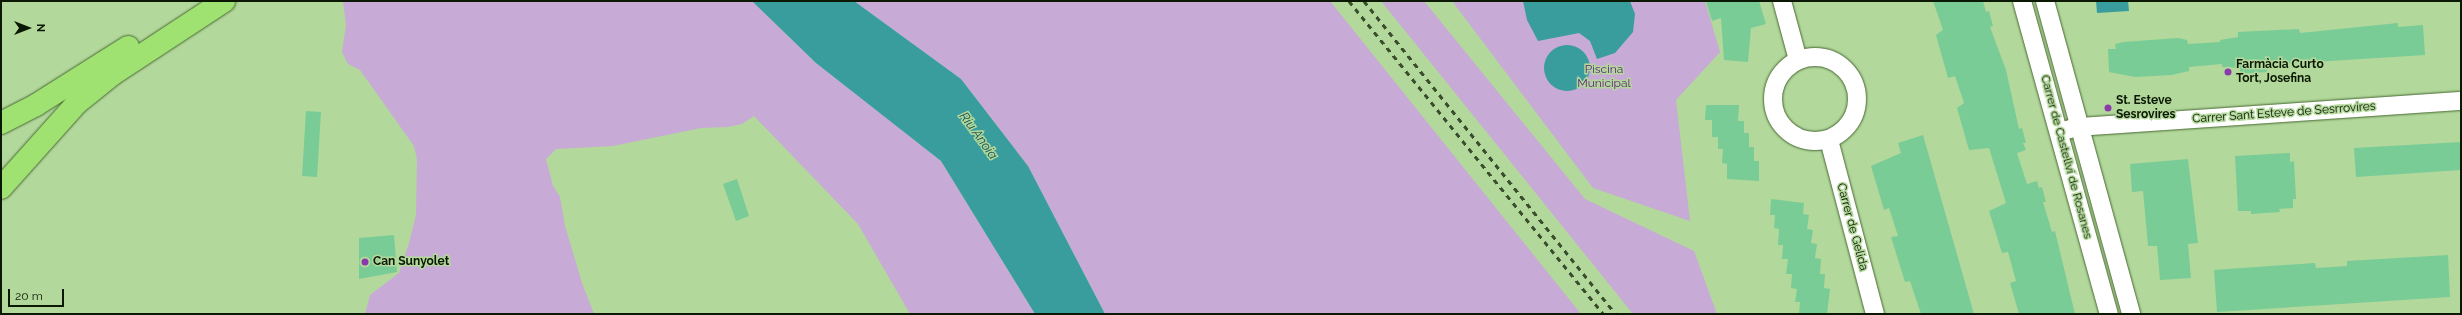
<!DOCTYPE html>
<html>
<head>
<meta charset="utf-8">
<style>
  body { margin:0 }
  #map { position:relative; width:2462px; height:315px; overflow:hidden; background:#b3d89c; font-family:Raleway,sans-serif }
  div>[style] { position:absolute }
  .green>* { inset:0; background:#c7aad5 }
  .water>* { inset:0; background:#3a9d9d }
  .round { border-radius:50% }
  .building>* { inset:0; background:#79cc96 }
  .roads { filter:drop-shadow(0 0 1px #486932) drop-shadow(0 0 1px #486932) }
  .street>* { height:18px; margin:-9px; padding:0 9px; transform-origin:9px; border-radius:9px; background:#fff }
  .street>.ring { margin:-9px; padding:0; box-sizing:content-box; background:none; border:18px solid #fff; border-radius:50% }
  .highway>* { height:22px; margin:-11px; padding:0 11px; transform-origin:11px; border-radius:11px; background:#9fe272 }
  .rail>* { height:3px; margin-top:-1.5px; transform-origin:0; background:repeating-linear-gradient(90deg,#394d2d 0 5px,transparent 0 10px) }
  .dots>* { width:11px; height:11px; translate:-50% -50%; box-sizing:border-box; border:2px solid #b3d89c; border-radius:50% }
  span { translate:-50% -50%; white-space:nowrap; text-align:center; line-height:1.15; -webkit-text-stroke:3px #b3d89c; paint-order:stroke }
  .poi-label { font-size:12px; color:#0b1803; font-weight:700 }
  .left { translate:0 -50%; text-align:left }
  .park-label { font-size:12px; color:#5f2378 }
  .street-label { font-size:12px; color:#0b1803 }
  .water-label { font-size:13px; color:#124c4b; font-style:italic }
  .frame { position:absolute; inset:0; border:2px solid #0b1803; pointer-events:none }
  .north { position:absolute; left:8px; top:8px; width:40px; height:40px; -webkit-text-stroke:3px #b3d89c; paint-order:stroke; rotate:90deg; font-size:11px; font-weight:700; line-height:16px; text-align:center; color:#0b1803 }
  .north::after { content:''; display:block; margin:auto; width:14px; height:18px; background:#0b1803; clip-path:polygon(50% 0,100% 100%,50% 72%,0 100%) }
  .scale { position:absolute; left:8px; top:289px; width:56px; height:18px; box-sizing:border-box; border:2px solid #0b1803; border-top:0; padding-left:5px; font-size:12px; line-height:14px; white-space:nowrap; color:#0b1803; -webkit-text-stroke:3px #b3d89c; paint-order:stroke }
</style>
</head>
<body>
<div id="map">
  <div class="green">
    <div style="clip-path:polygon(343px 1px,752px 1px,816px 63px,941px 161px,1035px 314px,910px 314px,858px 224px,754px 116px,742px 124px,728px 127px,701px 128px,613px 146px,556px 149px,546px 159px,553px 186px,560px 197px,565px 226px,582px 283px,594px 314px,365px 314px,370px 295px,399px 273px,409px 243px,416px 215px,417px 159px,414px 146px,360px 70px,348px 64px,342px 52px,346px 25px)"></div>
    <div style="clip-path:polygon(854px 1px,1330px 1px,1581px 314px,1105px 314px,1028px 166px,961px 79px)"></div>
    <div style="clip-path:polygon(1381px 1px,1424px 1px,1585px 199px,1694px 251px,1717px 314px,1633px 314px)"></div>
    <div style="clip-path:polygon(1452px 1px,1705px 1px,1720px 52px,1676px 100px,1690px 221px,1593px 188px)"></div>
  </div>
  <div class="water">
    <div style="clip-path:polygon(752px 1px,854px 1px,961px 79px,1028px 166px,1105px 314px,1035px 314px,941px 161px,816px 63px)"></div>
    <div style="clip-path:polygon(1523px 1px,1630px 1px,1635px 14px,1633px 32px,1615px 53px,1597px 59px,1590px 41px,1579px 33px,1538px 41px,1527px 20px)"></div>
    <div style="clip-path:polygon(2096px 1px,2128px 1px,2129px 11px,2097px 13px)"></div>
    <div class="round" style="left:1544px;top:45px;width:46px;height:46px"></div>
  </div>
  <div class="building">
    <div style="clip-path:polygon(1706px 1px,1759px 1px,1766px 24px,1751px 28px,1748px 62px,1724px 60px,1721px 18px,1712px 21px)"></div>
    <div style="clip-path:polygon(1933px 1px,1983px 1px,1986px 12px,1989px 11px,1993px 26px,1990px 27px,2006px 70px,2019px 129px,2022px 128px,2026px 143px,2023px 143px,2026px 150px,2017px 153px,2027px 184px,2037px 181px,2039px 188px,2042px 187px,2046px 202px,2043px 202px,2052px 232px,2055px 231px,2075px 314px,2019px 314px,2010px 283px,2016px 281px,2008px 252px,2002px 253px,1989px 211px,2006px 203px,1989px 148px,1969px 150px,1957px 108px,1964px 103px,1955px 76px,1948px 78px,1936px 35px,1943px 30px)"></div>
    <div style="clip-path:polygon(2398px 23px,2398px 27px,2423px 25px,2425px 55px,2267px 65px,2267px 72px,2252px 73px,2240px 73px,2240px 68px,2222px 67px,2222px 64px,2189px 67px,2189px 71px,2172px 75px,2135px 77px,2109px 72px,2108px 49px,2116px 49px,2115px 44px,2124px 42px,2178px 38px,2187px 40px,2188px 44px,2220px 42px,2220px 40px,2238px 37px,2238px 32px,2299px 29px,2300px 33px)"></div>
    <div style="clip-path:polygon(1706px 105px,1739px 105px,1738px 121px,1744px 121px,1744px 133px,1749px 133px,1749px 147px,1754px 147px,1754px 161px,1759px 161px,1759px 181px,1727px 179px,1727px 164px,1722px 163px,1723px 149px,1718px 149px,1718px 137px,1712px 137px,1712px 120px,1705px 120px)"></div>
    <div style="clip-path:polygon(306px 111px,321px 112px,317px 177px,302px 176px)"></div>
    <div style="clip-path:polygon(1923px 135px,1974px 314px,1921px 314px,1910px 281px,1905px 282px,1891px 237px,1898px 236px,1889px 208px,1884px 210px,1871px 166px,1901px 153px,1898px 143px)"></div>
    <div style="clip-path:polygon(2461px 142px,2461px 170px,2356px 177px,2354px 148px)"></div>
    <div style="clip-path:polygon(2290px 153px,2290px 162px,2294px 161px,2296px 199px,2293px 199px,2293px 208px,2279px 209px,2280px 212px,2251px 214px,2251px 211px,2238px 211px,2235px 156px)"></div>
    <div style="clip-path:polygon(2188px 159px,2198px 243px,2188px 244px,2191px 278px,2160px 280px,2157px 246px,2148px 246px,2143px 191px,2132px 192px,2130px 164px)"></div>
    <div style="clip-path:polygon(737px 179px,749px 216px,736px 221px,723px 184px)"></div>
    <div style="clip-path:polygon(1771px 199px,1804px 203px,1803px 214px,1809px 215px,1807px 229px,1813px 230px,1811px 243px,1817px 244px,1815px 258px,1821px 259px,1820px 274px,1825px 274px,1824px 288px,1830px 289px,1827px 314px,1799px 314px,1800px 302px,1795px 302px,1797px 289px,1791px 288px,1792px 274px,1786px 274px,1788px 259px,1782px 259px,1783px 245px,1778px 245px,1779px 229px,1774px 228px,1775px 215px,1770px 215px)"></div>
    <div style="clip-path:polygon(394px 235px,397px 272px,359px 279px,359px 238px)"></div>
    <div style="clip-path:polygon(2448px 255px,2450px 297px,2217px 312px,2214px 270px,2315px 263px,2316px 268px,2347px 266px,2347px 261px)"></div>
  </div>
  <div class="roads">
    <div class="street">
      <div style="left:1782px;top:1px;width:61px;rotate:74.8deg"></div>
      <div style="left:2022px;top:1px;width:325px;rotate:74.5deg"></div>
      <div style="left:2045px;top:1px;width:325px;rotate:74.6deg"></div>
      <div class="ring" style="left:1773px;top:57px;width:66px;height:66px"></div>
      <div style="left:2059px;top:132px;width:20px;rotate:-15deg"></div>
      <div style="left:2078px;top:127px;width:384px;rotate:-3.9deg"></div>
      <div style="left:1829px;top:140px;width:180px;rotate:75.2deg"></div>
    </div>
    <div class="highway">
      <div style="left:1px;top:123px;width:39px;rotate:-27deg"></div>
      <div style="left:36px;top:105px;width:109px;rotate:-32.2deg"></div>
      <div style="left:1px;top:188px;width:114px;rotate:-48.2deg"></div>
      <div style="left:77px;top:103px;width:46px;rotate:-38.9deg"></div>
      <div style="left:113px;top:74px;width:133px;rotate:-33.3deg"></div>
    </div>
  </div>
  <div class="rail">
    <div style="left:1349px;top:1px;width:403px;rotate:50.9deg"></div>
    <div style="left:1364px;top:1px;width:402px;rotate:51.2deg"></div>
  </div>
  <div class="dots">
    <div style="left:2228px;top:72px;background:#893bab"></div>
    <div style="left:2108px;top:108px;background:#893bab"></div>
    <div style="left:365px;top:262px;background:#893bab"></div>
  </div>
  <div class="poi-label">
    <span class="left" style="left:2236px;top:72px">Farmàcia Curto<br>Tort, Josefina</span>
    <span class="left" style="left:2116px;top:108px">St. Esteve<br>Sesrovires</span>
    <span class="left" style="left:373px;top:262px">Can Sunyolet</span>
  </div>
  <div class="park-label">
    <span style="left:1604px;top:77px">Piscina<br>Municipal</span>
  </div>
  <div class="street-label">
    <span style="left:2284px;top:113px;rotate:-4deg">Carrer Sant Esteve de Sesrrovires</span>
    <span style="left:2066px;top:157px;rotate:75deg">Carrer de Castellví de Rosanes</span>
    <span style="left:1852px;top:227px;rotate:75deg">Carrer de Gelida</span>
  </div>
  <div class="water-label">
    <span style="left:978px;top:136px;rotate:54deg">Riu Anoia</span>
  </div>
  <div class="frame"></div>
  <div class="north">N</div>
  <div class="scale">20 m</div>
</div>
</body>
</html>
